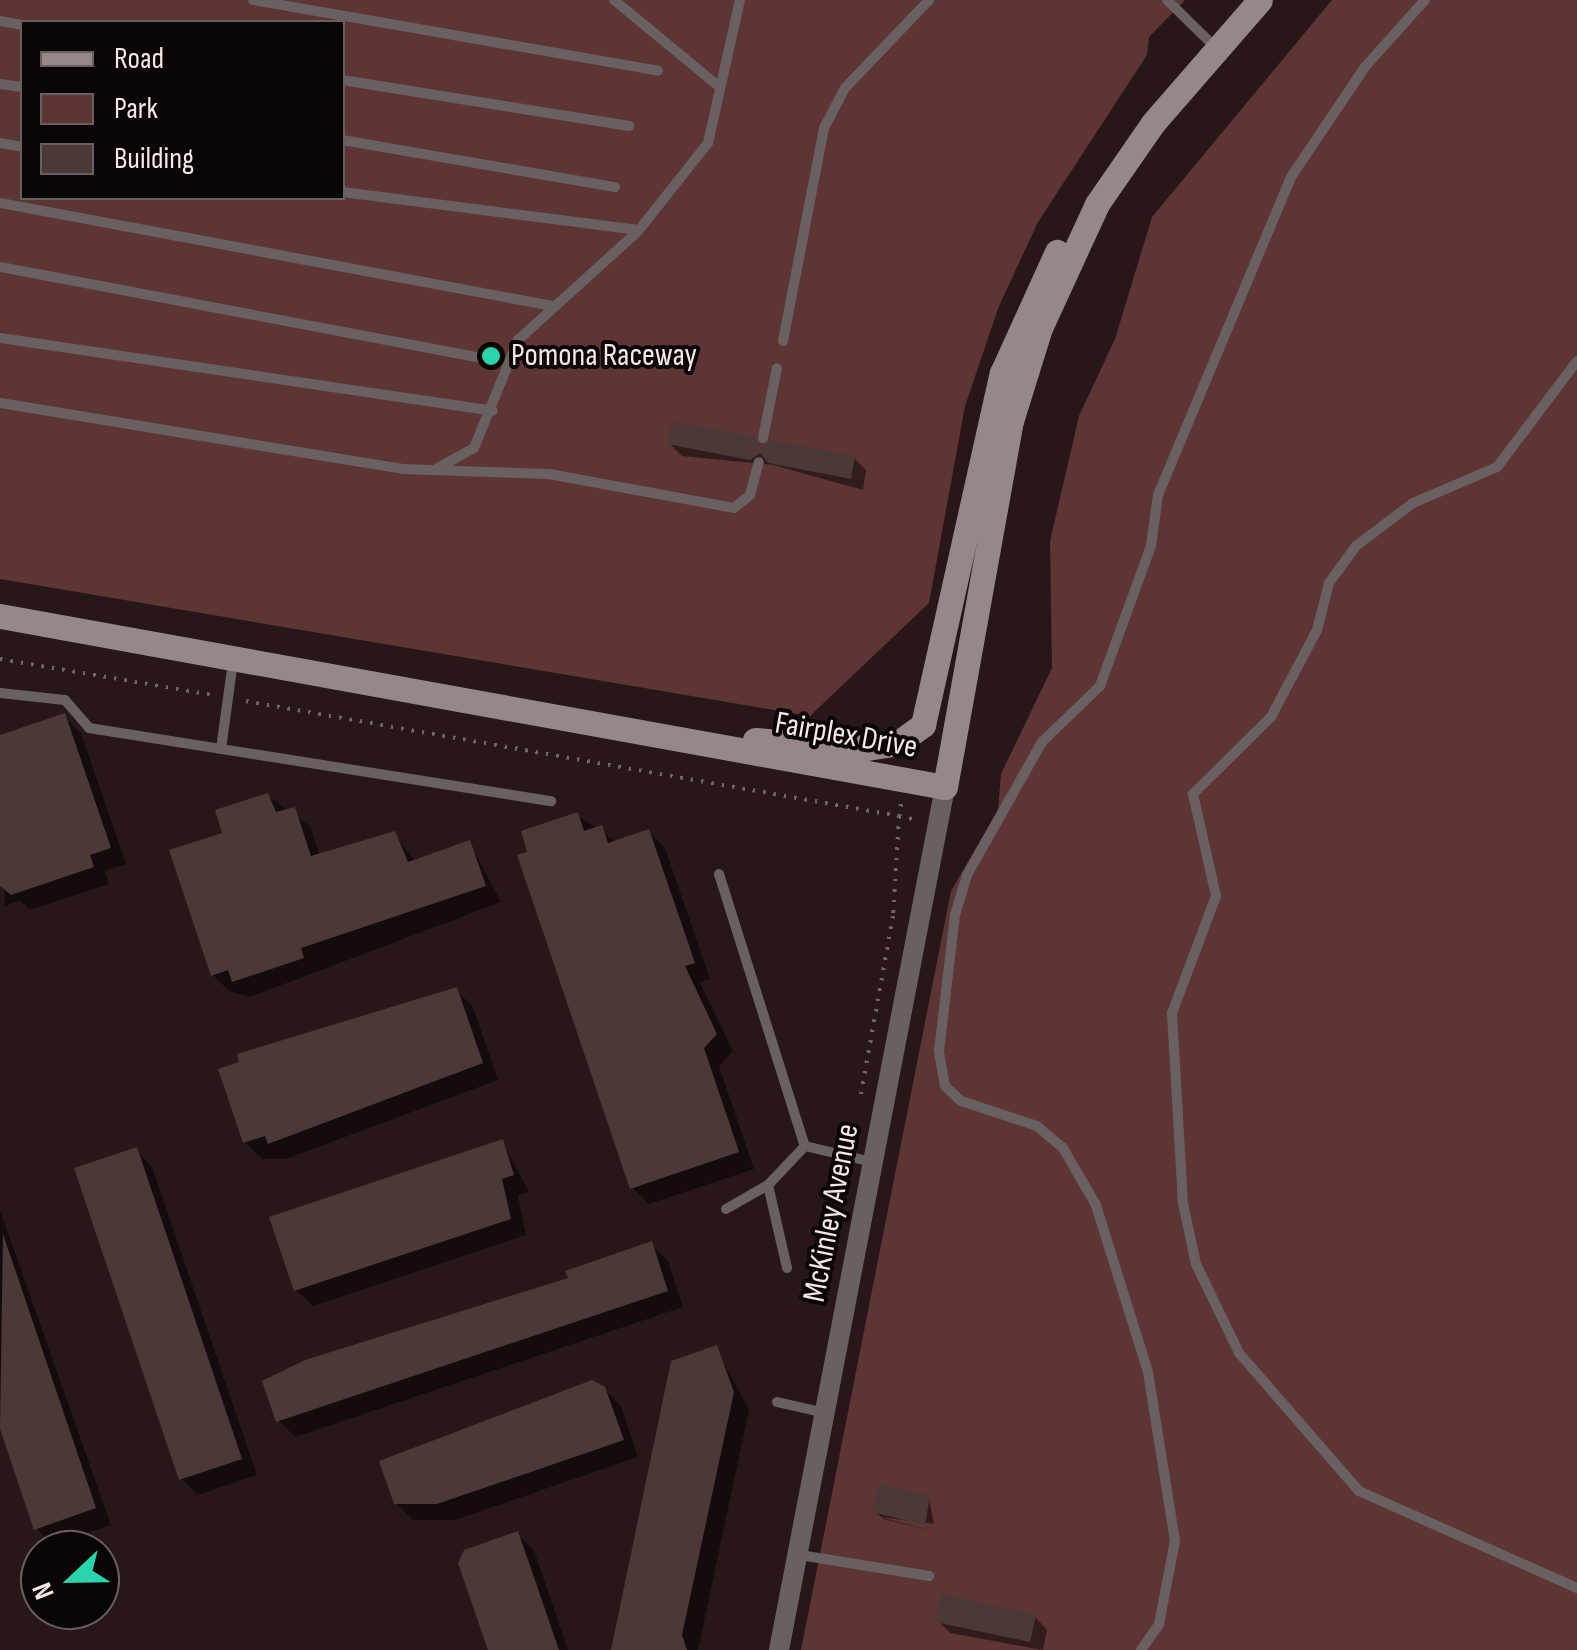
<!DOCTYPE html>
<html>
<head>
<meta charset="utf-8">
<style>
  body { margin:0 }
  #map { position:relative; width:1577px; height:1650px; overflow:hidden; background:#271817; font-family:"Sofia Sans Condensed",sans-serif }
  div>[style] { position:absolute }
  .green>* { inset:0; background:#5d3534 }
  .shadow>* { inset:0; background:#0007 }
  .building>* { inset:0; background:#4b3938 }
  .path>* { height:4px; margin-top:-2px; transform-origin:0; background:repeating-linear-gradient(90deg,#736565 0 2.5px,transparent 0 10.5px) }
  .lane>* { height:10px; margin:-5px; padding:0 5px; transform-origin:5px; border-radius:5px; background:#696160 }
  .street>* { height:20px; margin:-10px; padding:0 10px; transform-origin:10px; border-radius:10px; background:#696160 }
  .secondary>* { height:25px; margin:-12.5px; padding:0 12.5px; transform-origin:12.5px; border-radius:12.5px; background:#968887 }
  .dots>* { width:28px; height:28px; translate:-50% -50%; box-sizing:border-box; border:5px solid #0b0505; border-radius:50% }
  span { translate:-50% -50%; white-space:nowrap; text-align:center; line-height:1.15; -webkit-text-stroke:8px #0b0505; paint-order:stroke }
  .poi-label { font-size:32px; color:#f4e8e8 }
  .left { translate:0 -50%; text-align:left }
  .street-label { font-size:32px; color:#f4e8e8 }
  .legend { position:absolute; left:20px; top:20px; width:325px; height:180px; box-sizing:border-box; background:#0b0505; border:2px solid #686060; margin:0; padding:12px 18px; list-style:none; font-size:30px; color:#f4e8e8 }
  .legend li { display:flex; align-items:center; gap:20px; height:50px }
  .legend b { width:50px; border:2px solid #686060 }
  .north { position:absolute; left:20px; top:1530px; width:100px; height:100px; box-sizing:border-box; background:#0b0505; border:2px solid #686060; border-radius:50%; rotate:248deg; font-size:28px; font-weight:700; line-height:40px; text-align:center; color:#f4e8e8 }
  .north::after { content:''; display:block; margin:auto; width:35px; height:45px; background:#2ad5ac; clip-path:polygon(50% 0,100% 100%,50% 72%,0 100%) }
</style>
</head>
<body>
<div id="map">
  <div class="green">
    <div style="clip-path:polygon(evenodd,0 0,1185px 0,1149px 37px,1147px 55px,1038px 222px,999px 306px,965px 406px,929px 603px,810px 716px,0 579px,0 0,22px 22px,342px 22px,342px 198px,22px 198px,22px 22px)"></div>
    <div style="clip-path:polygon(1332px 0,1577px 0,1577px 1650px,801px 1650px,951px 891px,998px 810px,1001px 774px,1052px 668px,1050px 541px,1079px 416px,1115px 339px,1152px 217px)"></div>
  </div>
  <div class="shadow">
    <div style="clip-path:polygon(670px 444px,854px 458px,866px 470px,863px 490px,773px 465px,682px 456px)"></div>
    <div style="clip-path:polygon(64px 716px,81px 733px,126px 864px,105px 871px,109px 884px,30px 910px,20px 900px,5px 906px,0 738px)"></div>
    <div style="clip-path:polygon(268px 796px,310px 826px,320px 856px,394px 834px,416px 862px,470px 843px,501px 902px,250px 997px,229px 991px,213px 975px,225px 834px)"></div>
    <div style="clip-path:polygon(577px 815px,616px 842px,648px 831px,665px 848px,710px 979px,700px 983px,733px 1051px,719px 1066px,754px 1169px,649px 1204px,632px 1187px,531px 853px)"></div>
    <div style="clip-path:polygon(456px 990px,473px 1007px,498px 1080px,286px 1159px,262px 1159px,245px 1142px)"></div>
    <div style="clip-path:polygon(502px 1141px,529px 1192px,518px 1195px,526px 1235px,313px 1306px,296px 1290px)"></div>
    <div style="clip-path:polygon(136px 1150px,152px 1167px,257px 1475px,198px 1495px,181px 1478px)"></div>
    <div style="clip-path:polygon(0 1210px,111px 1525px,53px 1545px,36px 1528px,0 1421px)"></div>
    <div style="clip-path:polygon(651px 1244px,668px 1261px,683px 1307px,295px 1437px,278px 1420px)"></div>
    <div style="clip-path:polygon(716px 1348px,749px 1410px,698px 1650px,617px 1650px)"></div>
    <div style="clip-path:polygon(604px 1389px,621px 1406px,638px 1457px,455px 1520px,413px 1520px,396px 1503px)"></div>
    <div style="clip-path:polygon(929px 1499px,934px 1524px,880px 1517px,933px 1531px,883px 1519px,875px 1511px)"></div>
    <div style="clip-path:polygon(517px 1534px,534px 1550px,568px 1650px,490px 1650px)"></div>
    <div style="clip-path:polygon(1035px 1617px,1047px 1630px,1043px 1650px,950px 1633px,938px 1621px)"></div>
  </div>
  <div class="building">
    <div style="clip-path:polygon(671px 421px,754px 437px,762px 447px,771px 440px,855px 456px,851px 479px,768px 463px,760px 453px,750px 460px,667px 444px)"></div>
    <div style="clip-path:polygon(65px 713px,111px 848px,90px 855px,94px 867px,11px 895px,0 886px,0 735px)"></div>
    <div style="clip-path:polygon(268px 793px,276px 812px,295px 807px,311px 856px,395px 831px,408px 862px,470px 840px,486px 886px,301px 948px,304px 958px,232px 982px,228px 970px,211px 976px,169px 850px,222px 833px,215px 810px)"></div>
    <div style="clip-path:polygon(578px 812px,584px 831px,602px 825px,608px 843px,649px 829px,695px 963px,685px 966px,717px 1034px,704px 1048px,739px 1152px,630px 1189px,517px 855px,527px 852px,521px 831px)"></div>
    <div style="clip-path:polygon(457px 987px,483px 1063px,268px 1144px,265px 1136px,243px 1143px,218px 1069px,239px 1062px,237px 1054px)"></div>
    <div style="clip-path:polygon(503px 1139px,514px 1175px,502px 1179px,511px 1219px,294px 1291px,269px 1217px)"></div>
    <div style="clip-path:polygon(137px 1147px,242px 1459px,179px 1480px,74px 1168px)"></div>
    <div style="clip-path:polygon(3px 1234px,96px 1508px,34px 1530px,0 1429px)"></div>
    <div style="clip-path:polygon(652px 1241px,668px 1291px,276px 1422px,262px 1381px,305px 1360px,568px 1278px,565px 1271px)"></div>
    <div style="clip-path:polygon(717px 1345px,734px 1392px,682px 1635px,687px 1650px,611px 1650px,671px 1361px)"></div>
    <div style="clip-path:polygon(592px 1380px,605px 1387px,624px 1440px,437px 1504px,394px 1504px,379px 1461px)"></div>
    <div style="clip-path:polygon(879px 1484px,930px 1496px,925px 1525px,872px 1512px)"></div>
    <div style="clip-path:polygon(518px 1531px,559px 1650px,488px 1650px,458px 1563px,464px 1550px)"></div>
    <div style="clip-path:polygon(941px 1594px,1036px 1615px,1030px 1642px,935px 1622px)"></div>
  </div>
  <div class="path">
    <div style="left:0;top:659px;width:215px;rotate:9.6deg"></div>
    <div style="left:246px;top:701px;width:663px;rotate:9.99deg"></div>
    <div style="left:899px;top:816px;width:100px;rotate:93.4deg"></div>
    <div style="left:893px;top:916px;width:187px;rotate:100.2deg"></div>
    <div style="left:901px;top:804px;width:12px;rotate:99deg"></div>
    <div style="left:899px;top:816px;width:18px;rotate:13deg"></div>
  </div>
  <div class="lane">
    <div style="left:253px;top:0;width:411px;rotate:9.9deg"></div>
    <div style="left:614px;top:0;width:134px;rotate:39.5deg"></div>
    <div style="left:1167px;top:0;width:69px;rotate:44.4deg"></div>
    <div style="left:0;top:21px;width:22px;rotate:10deg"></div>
    <div style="left:342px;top:80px;width:291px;rotate:9.1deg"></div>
    <div style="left:0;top:84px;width:22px;rotate:8deg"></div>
    <div style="left:342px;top:140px;width:277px;rotate:9.8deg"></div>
    <div style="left:0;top:143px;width:22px;rotate:10deg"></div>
    <div style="left:342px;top:192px;width:299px;rotate:7.3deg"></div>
    <div style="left:639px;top:230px;width:111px;rotate:-51.6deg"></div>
    <div style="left:708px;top:143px;width:147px;rotate:-77.4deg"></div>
    <div style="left:0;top:203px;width:563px;rotate:10.55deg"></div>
    <div style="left:0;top:267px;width:517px;rotate:10.7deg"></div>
    <div style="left:0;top:338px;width:498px;rotate:8.4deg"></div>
    <div style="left:783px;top:341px;width:217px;rotate:-79.1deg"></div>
    <div style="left:824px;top:128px;width:45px;rotate:-62.3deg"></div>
    <div style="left:845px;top:88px;width:122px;rotate:-46.3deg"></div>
    <div style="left:1577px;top:361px;width:133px;rotate:127deg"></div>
    <div style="left:1497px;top:467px;width:91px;rotate:156.8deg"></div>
    <div style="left:1413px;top:503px;width:71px;rotate:143deg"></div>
    <div style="left:1356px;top:546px;width:46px;rotate:126.1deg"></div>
    <div style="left:1329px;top:583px;width:49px;rotate:104.3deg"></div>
    <div style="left:1317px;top:630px;width:98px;rotate:117.9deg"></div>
    <div style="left:1271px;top:717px;width:110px;rotate:135.4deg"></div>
    <div style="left:1193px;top:794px;width:105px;rotate:77.3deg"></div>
    <div style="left:1216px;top:896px;width:125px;rotate:110.6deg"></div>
    <div style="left:1172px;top:1013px;width:190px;rotate:86.7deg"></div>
    <div style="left:1183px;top:1203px;width:62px;rotate:78deg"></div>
    <div style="left:1196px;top:1264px;width:99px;rotate:64.2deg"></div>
    <div style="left:1239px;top:1353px;width:183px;rotate:49deg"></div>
    <div style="left:1359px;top:1491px;width:239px;rotate:24deg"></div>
    <div style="left:0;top:403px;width:408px;rotate:9.3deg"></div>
    <div style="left:403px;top:469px;width:146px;rotate:2deg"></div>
    <div style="left:549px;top:474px;width:188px;rotate:10.4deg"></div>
    <div style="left:734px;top:508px;width:21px;rotate:-39deg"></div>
    <div style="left:750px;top:495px;width:34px;rotate:-75deg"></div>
    <div style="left:763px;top:438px;width:71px;rotate:-78.7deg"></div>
    <div style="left:436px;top:469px;width:43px;rotate:-28.9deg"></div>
    <div style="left:474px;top:448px;width:117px;rotate:-67.8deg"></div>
    <div style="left:518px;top:340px;width:162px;rotate:-42.2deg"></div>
    <div style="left:0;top:693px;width:65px;rotate:6.1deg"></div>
    <div style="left:65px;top:700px;width:37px;rotate:49deg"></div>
    <div style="left:89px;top:728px;width:468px;rotate:9deg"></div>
    <div style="left:221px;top:749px;width:89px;rotate:-82.2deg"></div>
    <div style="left:719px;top:874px;width:285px;rotate:72.5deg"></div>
    <div style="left:805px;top:1146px;width:69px;rotate:13.4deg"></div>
    <div style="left:726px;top:1209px;width:48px;rotate:-29.7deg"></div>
    <div style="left:787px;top:1268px;width:85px;rotate:-102.9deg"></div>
    <div style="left:768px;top:1185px;width:54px;rotate:-46.5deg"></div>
    <div style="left:777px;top:1402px;width:49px;rotate:12.9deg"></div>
    <div style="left:800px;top:1555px;width:131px;rotate:9.2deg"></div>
    <div style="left:1141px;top:1650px;width:32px;rotate:-55deg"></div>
    <div style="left:1159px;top:1624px;width:85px;rotate:-79.1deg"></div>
    <div style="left:1175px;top:1541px;width:171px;rotate:-99.1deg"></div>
    <div style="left:1148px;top:1372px;width:175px;rotate:-107.3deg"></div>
    <div style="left:1096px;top:1205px;width:66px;rotate:-120.1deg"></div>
    <div style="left:1063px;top:1148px;width:34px;rotate:-140deg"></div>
    <div style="left:1037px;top:1126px;width:80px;rotate:-161.8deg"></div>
    <div style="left:961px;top:1101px;width:22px;rotate:-137deg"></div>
    <div style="left:945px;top:1086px;width:36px;rotate:-100deg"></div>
    <div style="left:939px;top:1051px;width:137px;rotate:-83.3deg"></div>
    <div style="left:955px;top:915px;width:42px;rotate:-73.3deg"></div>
    <div style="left:967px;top:875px;width:153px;rotate:-60.6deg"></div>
    <div style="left:1042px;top:742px;width:81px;rotate:-44deg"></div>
    <div style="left:1100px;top:686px;width:149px;rotate:-70deg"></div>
    <div style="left:1151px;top:546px;width:51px;rotate:-82.2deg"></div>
    <div style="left:1158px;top:495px;width:345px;rotate:-67.3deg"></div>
    <div style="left:1291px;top:177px;width:133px;rotate:-56.1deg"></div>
    <div style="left:1365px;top:67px;width:90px;rotate:-48.2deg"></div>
  </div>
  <div class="street">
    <div style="left:779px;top:1650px;width:879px;rotate:-79.11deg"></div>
  </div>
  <div class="secondary">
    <div style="left:0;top:616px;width:960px;rotate:10.26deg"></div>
    <div style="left:945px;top:787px;width:372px;rotate:-79.8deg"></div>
    <div style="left:1011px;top:421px;width:97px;rotate:-72.7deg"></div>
    <div style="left:1040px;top:328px;width:136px;rotate:-65.3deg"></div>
    <div style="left:1097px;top:204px;width:98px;rotate:-55.3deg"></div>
    <div style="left:1153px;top:123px;width:163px;rotate:-49deg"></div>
    <div style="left:755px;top:740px;width:112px;rotate:4.1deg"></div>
    <div style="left:867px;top:748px;width:31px;rotate:-9deg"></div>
    <div style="left:898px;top:743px;width:31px;rotate:-36deg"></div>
    <div style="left:923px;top:725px;width:361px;rotate:-77.4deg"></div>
    <div style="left:1002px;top:373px;width:133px;rotate:-65.6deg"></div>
  </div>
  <div class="dots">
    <div style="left:491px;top:356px;background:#2ad5ac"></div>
  </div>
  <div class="poi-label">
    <span class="left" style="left:511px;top:356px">Pomona Raceway</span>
  </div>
  <div class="street-label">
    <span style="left:846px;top:736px;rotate:10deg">Fairplex Drive</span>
    <span style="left:832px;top:1213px;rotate:-79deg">McKinley Avenue</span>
  </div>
  <ul class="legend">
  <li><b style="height:12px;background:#968887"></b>Road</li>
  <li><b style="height:28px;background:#5d3534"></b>Park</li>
  <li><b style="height:28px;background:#4b3938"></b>Building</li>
  </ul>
  <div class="north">N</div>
</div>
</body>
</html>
